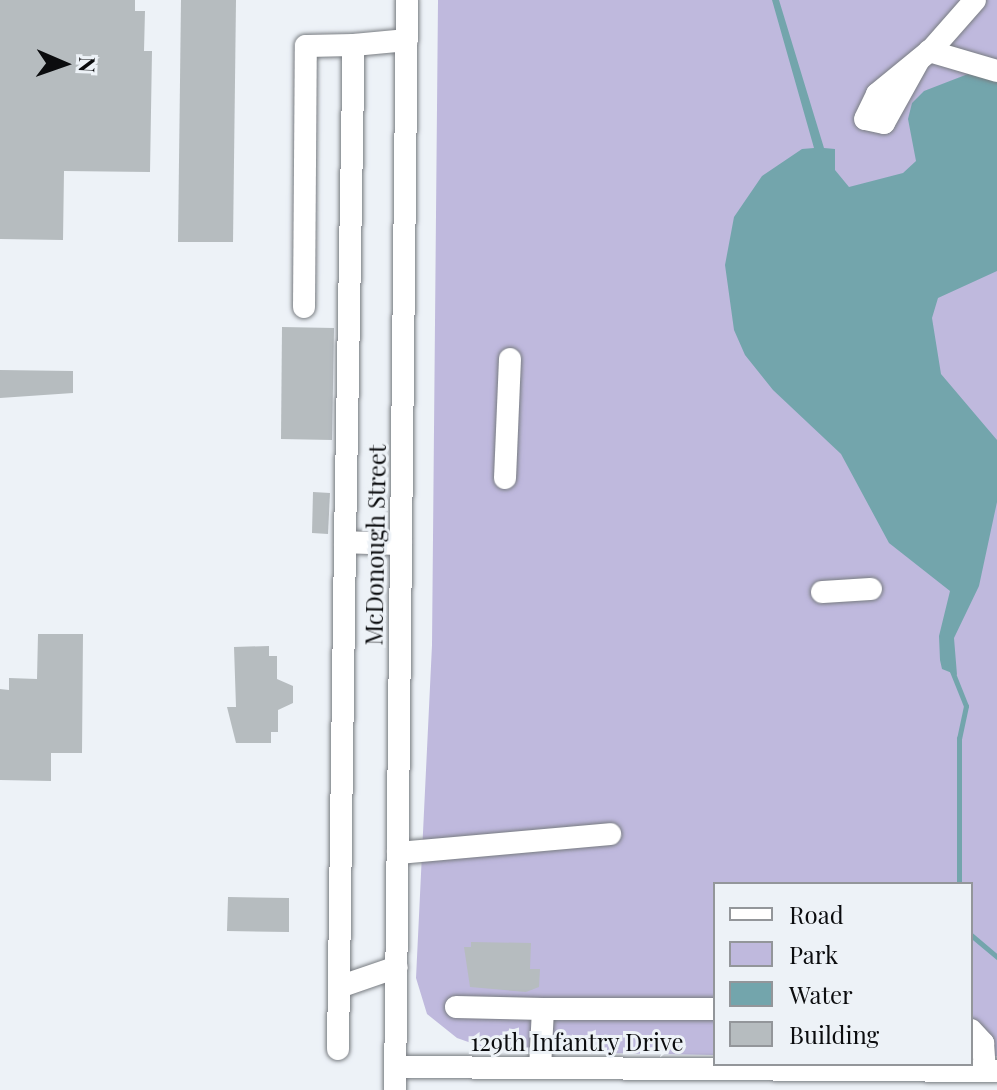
<!DOCTYPE html>
<html>
<head>
<meta charset="utf-8">
<style>
  body { margin:0 }
  #map { position:relative; width:997px; height:1090px; overflow:hidden; background:#edf2f7; font-family:"Playfair Display",serif }
  div>[style] { position:absolute }
  .green>* { inset:0; background:#bfb9dd }
  .water>* { inset:0; background:#73a5ac }
  .stream>* { height:5px; margin:-2.5px; padding:0 2.5px; transform-origin:2.5px; border-radius:2.5px; background:#73a5ac }
  .building>* { inset:0; background:#b6bcbf }
  .roads { filter:drop-shadow(0 0 2px #787c81) drop-shadow(0 0 2px #787c81) }
  .minor>* { height:22px; margin:-11px; padding:0 11px; transform-origin:11px; border-radius:11px; background:#fff }
  span { translate:-50% -50%; white-space:nowrap; text-align:center; line-height:1.15; -webkit-text-stroke:6px #edf2f7; paint-order:stroke }
  .street-label { font-size:24px; color:#0b0c0e }
  .legend { position:absolute; left:713px; top:882px; width:260px; height:184px; box-sizing:border-box; background:#edf2f7; border:2px solid #93969a; margin:0; padding:10px 14px; list-style:none; font-size:24px; color:#0b0c0e }
  .legend li { display:flex; align-items:center; gap:16px; height:40px }
  .legend b { width:40px; border:2px solid #93969a }
  .north { position:absolute; left:24px; top:24px; width:80px; height:80px; -webkit-text-stroke:6px #edf2f7; paint-order:stroke; rotate:92deg; font-size:22px; font-weight:700; line-height:32px; text-align:center; color:#0b0c0e }
  .north::after { content:''; display:block; margin:auto; width:28px; height:36px; background:#0b0c0e; clip-path:polygon(50% 0,100% 100%,50% 72%,0 100%) }
</style>
</head>
<body>
<div id="map">
  <div class="green">
    <div style="clip-path:polygon(438px 0,997px 0,997px 1056px,971px 1056px,971px 884px,715px 884px,715px 1055px,494px 1051px,457px 1038px,427px 1014px,416px 978px,432px 645px)"></div>
  </div>
  <div class="water">
    <div style="clip-path:polygon(772px 0,779px 0,824px 148px,835px 149px,835px 170px,849px 187px,903px 173px,916px 161px,908px 119px,912px 103px,924px 91px,968px 74px,997px 81px,997px 271px,938px 298px,932px 318px,941px 374px,997px 440px,997px 502px,979px 586px,954px 638px,957px 675px,942px 669px,940px 660px,939px 636px,950px 591px,889px 543px,841px 454px,773px 390px,745px 355px,734px 330px,725px 265px,734px 217px,762px 176px,802px 149px,814px 148px)"></div>
  </div>
  <div class="stream">
    <div style="left:950px;top:666px;width:43px;rotate:68.2deg"></div>
    <div style="left:966px;top:706px;width:33px;rotate:102deg"></div>
    <div style="left:959px;top:738px;width:146px;rotate:90deg"></div>
    <div style="left:971px;top:935px;width:34px;rotate:40deg"></div>
  </div>
  <div class="building">
    <div style="clip-path:polygon(0 0,135px 0,135px 11px,145px 11px,144px 51px,152px 51px,150px 172px,64px 171px,63px 240px,0 239px)"></div>
    <div style="clip-path:polygon(181px 0,236px 0,233px 242px,178px 242px)"></div>
    <div style="clip-path:polygon(282px 327px,334px 328px,332px 440px,281px 439px)"></div>
    <div style="clip-path:polygon(0 370px,73px 371px,73px 393px,0 398px)"></div>
    <div style="clip-path:polygon(313px 492px,330px 493px,328px 534px,312px 533px)"></div>
    <div style="clip-path:polygon(38px 634px,83px 634px,82px 753px,51px 753px,51px 781px,0 780px,0 689px,9px 690px,9px 678px,37px 679px)"></div>
    <div style="clip-path:polygon(269px 646px,269px 656px,277px 656px,277px 679px,293px 686px,293px 703px,278px 710px,278px 732px,271px 732px,271px 743px,236px 743px,227px 707px,236px 707px,234px 647px)"></div>
    <div style="clip-path:polygon(228px 897px,289px 898px,289px 932px,227px 931px)"></div>
    <div style="clip-path:polygon(471px 942px,531px 943px,530px 969px,540px 969px,539px 987px,526px 992px,470px 987px,464px 947px,471px 947px)"></div>
  </div>
  <div class="roads">
    <div class="minor">
      <div style="left:929px;top:51px;width:71px;rotate:16.4deg"></div>
      <div style="left:919px;top:60px;width:72px;rotate:119.1deg"></div>
      <div style="left:884px;top:123px;width:19px;rotate:-168deg"></div>
      <div style="left:865px;top:119px;width:28px;rotate:-64deg"></div>
      <div style="left:877px;top:94px;width:71px;rotate:-39.3deg"></div>
      <div style="left:932px;top:49px;width:65px;rotate:-48.7deg"></div>
      <div style="left:304px;top:307px;width:261px;rotate:-89.6deg"></div>
      <div style="left:306px;top:46px;width:48px;rotate:-1.2deg"></div>
      <div style="left:505px;top:478px;width:119px;rotate:-87.6deg"></div>
      <div style="left:401px;top:544px;width:56px;rotate:-178deg"></div>
      <div style="left:345px;top:542px;width:497px;rotate:-89deg"></div>
      <div style="left:354px;top:45px;width:53px;rotate:-5.4deg"></div>
      <div style="left:822px;top:592px;width:49px;rotate:-3.5deg"></div>
      <div style="left:398px;top:853px;width:213px;rotate:-5.1deg"></div>
      <div style="left:339px;top:987px;width:61px;rotate:-19deg"></div>
      <div style="left:456px;top:1007px;width:87px;rotate:1.3deg"></div>
      <div style="left:543px;top:1009px;width:59px;rotate:92.9deg"></div>
      <div style="left:543px;top:1009px;width:172px"></div>
      <div style="left:971px;top:1030px;width:18px;rotate:47deg"></div>
      <div style="left:983px;top:1043px;width:28px;rotate:86deg"></div>
      <div style="left:338px;top:1049px;width:507px;rotate:-89.21deg"></div>
      <div style="left:396px;top:1067px;width:601px;rotate:0.38deg"></div>
      <div style="left:395px;top:1090px;width:1090px;rotate:-89.37deg"></div>
    </div>
  </div>
  <div class="street-label">
    <span style="left:375px;top:545px;rotate:-89deg">McDonough Street</span>
    <span style="left:577px;top:1042px">129th Infantry Drive</span>
  </div>
  <ul class="legend">
  <li><b style="height:10px;background:#fff"></b>Road</li>
  <li><b style="height:22px;background:#bfb9dd"></b>Park</li>
  <li><b style="height:22px;background:#73a5ac"></b>Water</li>
  <li><b style="height:22px;background:#b6bcbf"></b>Building</li>
  </ul>
  <div class="north">N</div>
</div>
</body>
</html>
